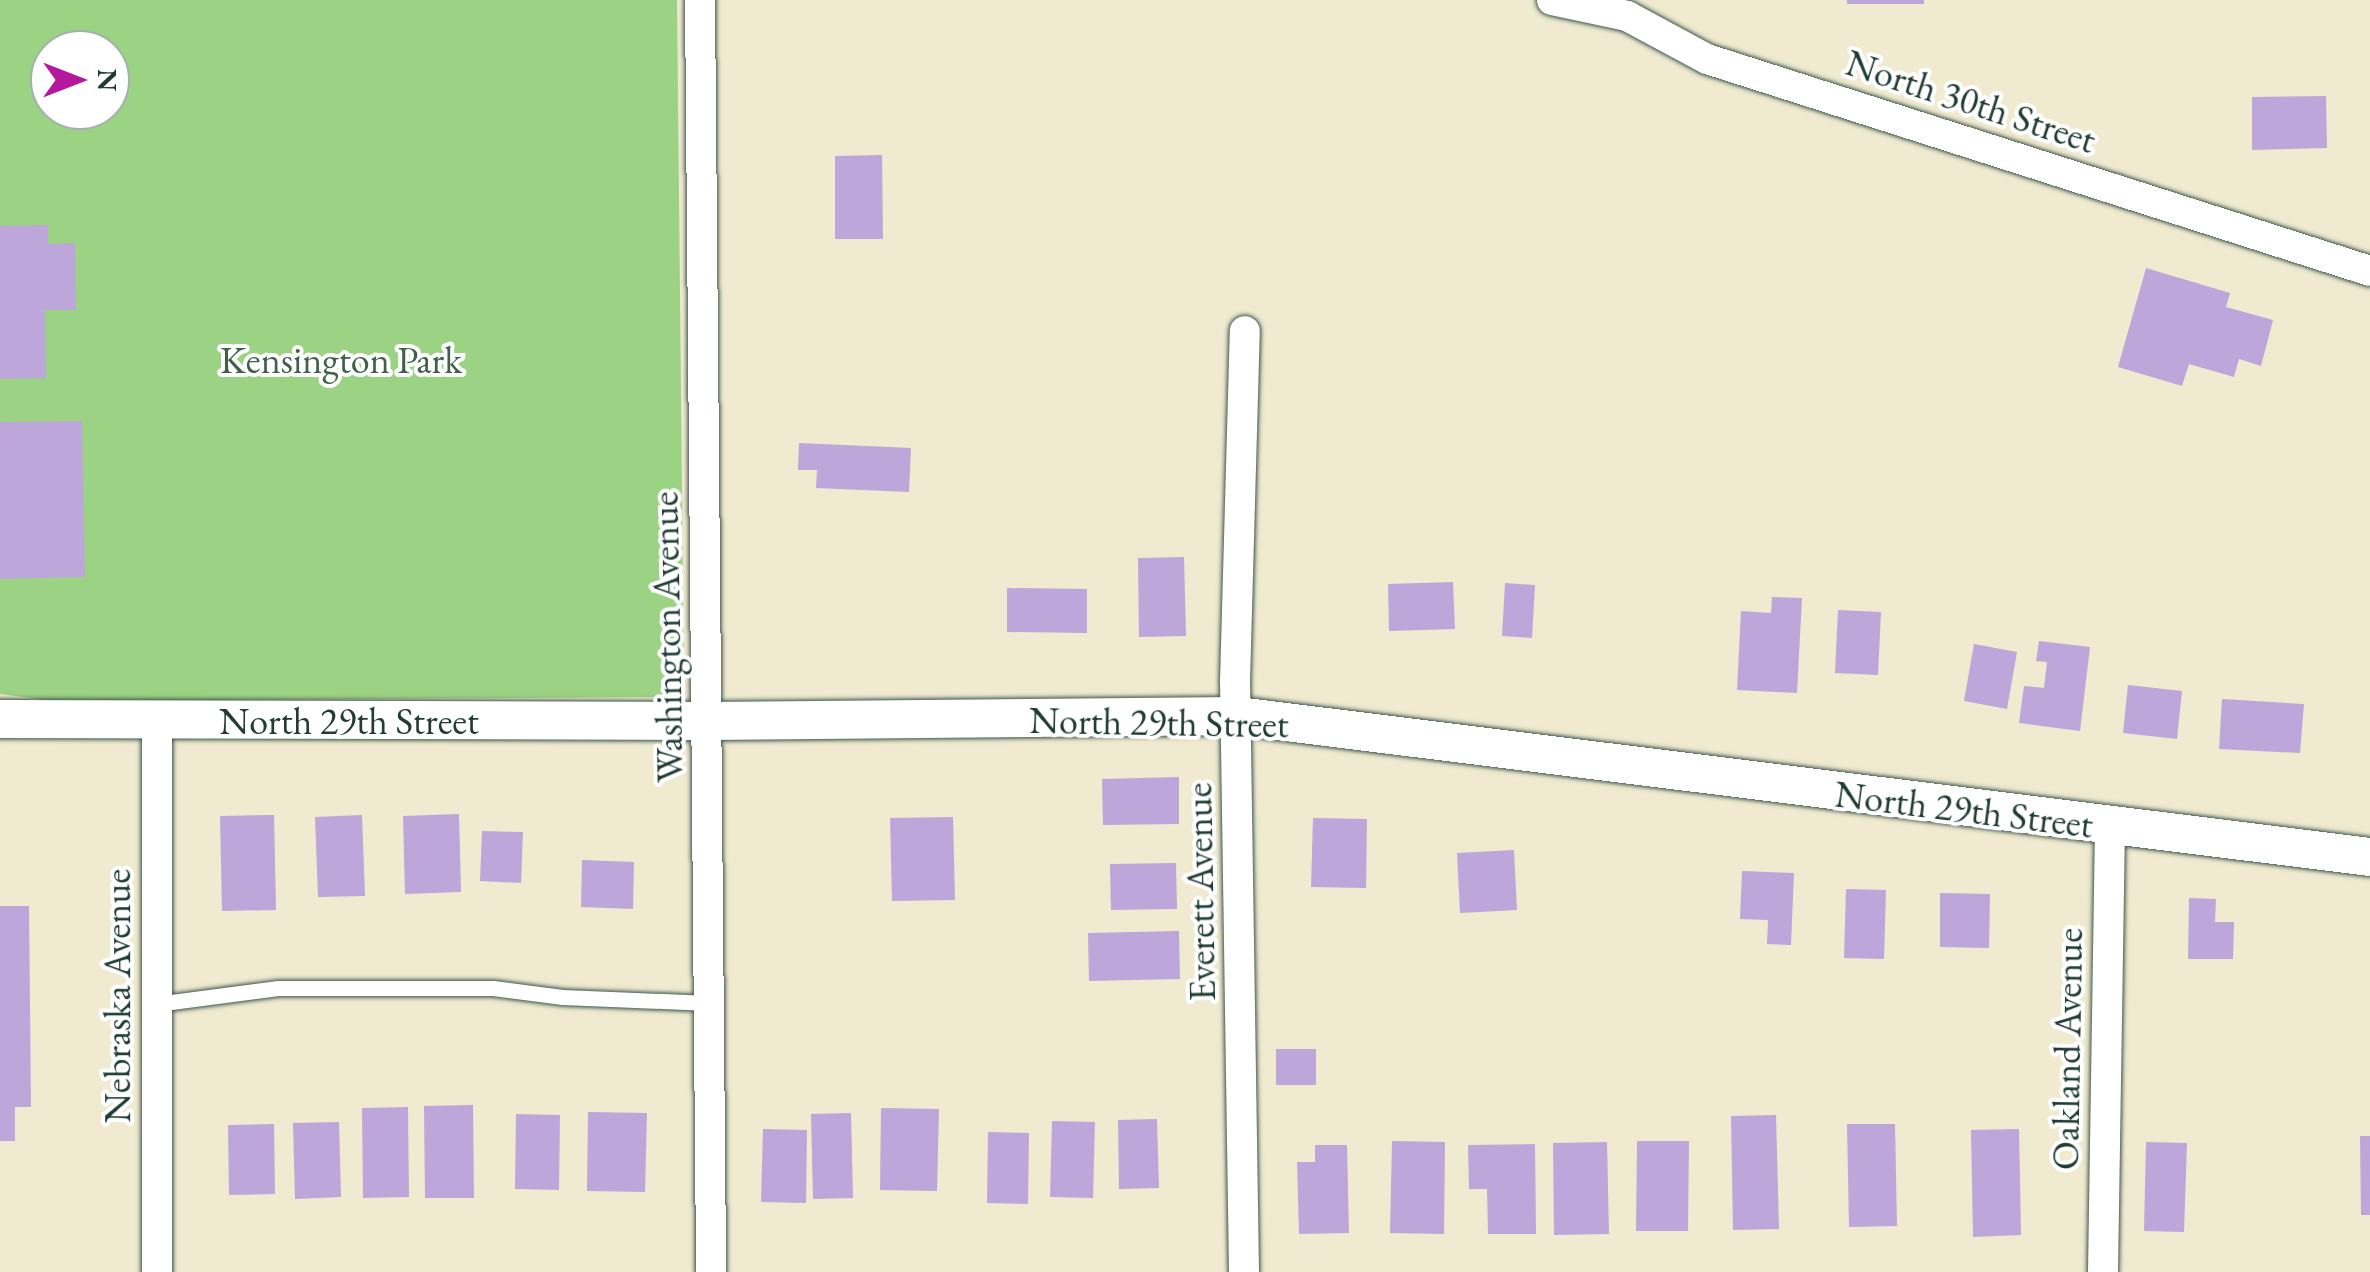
<!DOCTYPE html>
<html>
<head>
<meta charset="utf-8">
<style>
  body { margin:0 }
  #map { position:relative; width:2370px; height:1272px; overflow:hidden; background:#efead0; font-family:"EB Garamond",serif }
  div>[style] { position:absolute }
  .green>* { inset:0; background:#9cd284 }
  .building>* { inset:0; background:#bda6d9 }
  .roads { filter:drop-shadow(0 0 2px #3e574b) drop-shadow(0 0 2px #3e574b) }
  .service>* { height:15px; margin:-7.5px; padding:0 7.5px; transform-origin:7.5px; border-radius:7.5px; background:#fff }
  .minor>* { height:30px; margin:-15px; padding:0 15px; transform-origin:15px; border-radius:15px; background:#fff }
  .tertiary>* { height:38px; margin:-19px; padding:0 19px; transform-origin:19px; border-radius:19px; background:#fff }
  span { translate:-50% -50%; white-space:nowrap; text-align:center; line-height:1.15; -webkit-text-stroke:8px #fff; paint-order:stroke }
  .street-label { font-size:38px; color:#1f3d34 }
  .park-label { font-size:38px; color:#3e6248 }
  .north { position:absolute; left:30px; top:30px; width:100px; height:100px; box-sizing:border-box; background:#fff; border:2px solid #a5b1ae; border-radius:50%; rotate:90deg; font-size:28px; font-weight:700; line-height:40px; text-align:center; color:#1f3d34 }
  .north::after { content:''; display:block; margin:auto; width:35px; height:45px; background:#b5179e; clip-path:polygon(50% 0,100% 100%,50% 72%,0 100%) }
</style>
</head>
<body>
<div id="map">
  <div class="green">
    <div style="clip-path:polygon(evenodd,0 0,677px 0,684px 688px,670px 697px,55px 701px,0 694px,0 0,50px 50px,110px 50px,110px 110px,50px 110px,50px 50px)"></div>
  </div>
  <div class="building">
    <div style="clip-path:polygon(1847px 0,1924px 0,1924px 4px,1847px 4px)"></div>
    <div style="clip-path:polygon(2326px 96px,2327px 148px,2252px 150px,2252px 97px)"></div>
    <div style="clip-path:polygon(882px 155px,883px 239px,835px 239px,835px 156px)"></div>
    <div style="clip-path:polygon(48px 225px,48px 244px,75px 243px,76px 310px,45px 310px,46px 378px,0 379px,0 226px)"></div>
    <div style="clip-path:polygon(2146px 268px,2230px 293px,2226px 307px,2273px 320px,2261px 366px,2239px 359px,2234px 377px,2189px 364px,2182px 386px,2118px 367px)"></div>
    <div style="clip-path:polygon(82px 421px,85px 577px,0 579px,0 422px)"></div>
    <div style="clip-path:polygon(799px 443px,911px 448px,909px 492px,816px 488px,817px 470px,798px 470px)"></div>
    <div style="clip-path:polygon(1184px 557px,1186px 636px,1139px 637px,1138px 558px)"></div>
    <div style="clip-path:polygon(1453px 582px,1455px 629px,1389px 631px,1388px 584px)"></div>
    <div style="clip-path:polygon(1505px 583px,1535px 585px,1532px 638px,1502px 636px)"></div>
    <div style="clip-path:polygon(1007px 588px,1087px 589px,1087px 633px,1007px 632px)"></div>
    <div style="clip-path:polygon(1772px 597px,1802px 598px,1797px 693px,1737px 690px,1741px 611px,1771px 613px)"></div>
    <div style="clip-path:polygon(1838px 610px,1881px 612px,1878px 675px,1835px 673px)"></div>
    <div style="clip-path:polygon(2039px 641px,2090px 647px,2080px 731px,2019px 723px,2024px 686px,2044px 688px,2047px 662px,2036px 661px)"></div>
    <div style="clip-path:polygon(1974px 644px,2017px 652px,2007px 709px,1964px 701px)"></div>
    <div style="clip-path:polygon(2128px 685px,2182px 691px,2177px 739px,2123px 733px)"></div>
    <div style="clip-path:polygon(2222px 699px,2304px 704px,2300px 753px,2219px 749px)"></div>
    <div style="clip-path:polygon(1179px 777px,1179px 824px,1103px 825px,1102px 779px)"></div>
    <div style="clip-path:polygon(459px 814px,461px 892px,405px 894px,403px 816px)"></div>
    <div style="clip-path:polygon(274px 815px,276px 910px,222px 911px,220px 816px)"></div>
    <div style="clip-path:polygon(362px 815px,365px 896px,318px 897px,315px 817px)"></div>
    <div style="clip-path:polygon(953px 817px,955px 900px,892px 901px,890px 818px)"></div>
    <div style="clip-path:polygon(1313px 818px,1367px 819px,1366px 888px,1311px 887px)"></div>
    <div style="clip-path:polygon(482px 831px,523px 832px,521px 883px,480px 881px)"></div>
    <div style="clip-path:polygon(1514px 850px,1517px 910px,1460px 913px,1457px 853px)"></div>
    <div style="clip-path:polygon(582px 860px,634px 862px,633px 909px,581px 907px)"></div>
    <div style="clip-path:polygon(1176px 863px,1177px 909px,1111px 910px,1110px 864px)"></div>
    <div style="clip-path:polygon(1742px 871px,1794px 873px,1791px 945px,1767px 944px,1768px 920px,1740px 919px)"></div>
    <div style="clip-path:polygon(1846px 889px,1886px 890px,1884px 959px,1844px 958px)"></div>
    <div style="clip-path:polygon(1940px 893px,1990px 894px,1989px 948px,1940px 947px)"></div>
    <div style="clip-path:polygon(2189px 898px,2216px 899px,2215px 922px,2234px 922px,2233px 959px,2188px 959px)"></div>
    <div style="clip-path:polygon(0 906px,29px 906px,31px 1107px,15px 1107px,15px 1141px,0 1141px)"></div>
    <div style="clip-path:polygon(1179px 931px,1180px 979px,1089px 981px,1088px 933px)"></div>
    <div style="clip-path:polygon(1276px 1049px,1316px 1049px,1316px 1085px,1276px 1085px)"></div>
    <div style="clip-path:polygon(473px 1105px,474px 1198px,425px 1198px,424px 1106px)"></div>
    <div style="clip-path:polygon(408px 1107px,409px 1197px,363px 1198px,362px 1108px)"></div>
    <div style="clip-path:polygon(881px 1108px,939px 1109px,937px 1191px,880px 1190px)"></div>
    <div style="clip-path:polygon(588px 1112px,647px 1113px,645px 1192px,587px 1191px)"></div>
    <div style="clip-path:polygon(851px 1113px,853px 1198px,813px 1199px,811px 1114px)"></div>
    <div style="clip-path:polygon(516px 1114px,560px 1115px,559px 1190px,515px 1189px)"></div>
    <div style="clip-path:polygon(1776px 1115px,1779px 1229px,1733px 1230px,1731px 1116px)"></div>
    <div style="clip-path:polygon(1157px 1119px,1159px 1188px,1119px 1189px,1118px 1120px)"></div>
    <div style="clip-path:polygon(1052px 1121px,1095px 1122px,1093px 1198px,1050px 1197px)"></div>
    <div style="clip-path:polygon(339px 1122px,341px 1197px,295px 1199px,293px 1123px)"></div>
    <div style="clip-path:polygon(274px 1124px,275px 1194px,229px 1195px,228px 1125px)"></div>
    <div style="clip-path:polygon(1847px 1124px,1895px 1124px,1897px 1226px,1849px 1227px)"></div>
    <div style="clip-path:polygon(763px 1129px,807px 1130px,806px 1203px,761px 1202px)"></div>
    <div style="clip-path:polygon(2019px 1129px,2021px 1235px,1973px 1237px,1971px 1130px)"></div>
    <div style="clip-path:polygon(988px 1132px,1029px 1133px,1028px 1204px,987px 1203px)"></div>
    <div style="clip-path:polygon(2360px 1136px,2370px 1136px,2370px 1215px,2361px 1215px)"></div>
    <div style="clip-path:polygon(1392px 1141px,1445px 1142px,1444px 1234px,1390px 1233px)"></div>
    <div style="clip-path:polygon(1637px 1141px,1689px 1141px,1688px 1231px,1636px 1231px)"></div>
    <div style="clip-path:polygon(1607px 1142px,1609px 1234px,1554px 1235px,1553px 1143px)"></div>
    <div style="clip-path:polygon(2146px 1142px,2187px 1143px,2184px 1232px,2144px 1231px)"></div>
    <div style="clip-path:polygon(1535px 1144px,1536px 1234px,1488px 1234px,1487px 1189px,1469px 1189px,1468px 1145px)"></div>
    <div style="clip-path:polygon(1315px 1145px,1347px 1145px,1349px 1233px,1299px 1234px,1297px 1162px,1315px 1162px)"></div>
  </div>
  <div class="roads">
    <div class="service">
      <div style="left:156px;top:1004px;width:123px;rotate:-7.5deg"></div>
      <div style="left:278px;top:988px;width:215px"></div>
      <div style="left:493px;top:988px;width:70px;rotate:7.4deg"></div>
      <div style="left:562px;top:997px;width:147px;rotate:2.3deg"></div>
    </div>
    <div class="minor">
      <div style="left:700px;top:0;width:1272px;rotate:89.5deg"></div>
      <div style="left:1552px;top:0;width:77px;rotate:12deg"></div>
      <div style="left:1627px;top:16px;width:91px;rotate:28.3deg"></div>
      <div style="left:1707px;top:59px;width:696px;rotate:17.73deg"></div>
      <div style="left:157px;top:720px;width:552px;rotate:90deg"></div>
      <div style="left:1244px;top:1272px;width:590px;rotate:-90.87deg"></div>
      <div style="left:1235px;top:682px;width:351px;rotate:-88.4deg"></div>
      <div style="left:2103px;top:1272px;width:445px;rotate:-89.1deg"></div>
    </div>
    <div class="tertiary">
      <div style="left:0;top:719px;width:709px;rotate:0.16deg"></div>
      <div style="left:709px;top:721px;width:529px;rotate:-0.54deg"></div>
      <div style="left:1238px;top:716px;width:1141px;rotate:7.1deg"></div>
    </div>
  </div>
  <div class="street-label">
    <span style="left:1971px;top:101px;rotate:18deg">North 30th Street</span>
    <span style="left:667px;top:637px;rotate:-91deg">Washington Avenue</span>
    <span style="left:349px;top:721px">North 29th Street</span>
    <span style="left:1159px;top:722px;rotate:1deg">North 29th Street</span>
    <span style="left:1964px;top:809px;rotate:7deg">North 29th Street</span>
    <span style="left:1200px;top:892px;rotate:-91deg">Everett Avenue</span>
    <span style="left:117px;top:996px;rotate:-90deg">Nebraska Avenue</span>
    <span style="left:2067px;top:1049px;rotate:-89deg">Oakland Avenue</span>
  </div>
  <div class="park-label">
    <span style="left:341px;top:360px">Kensington Park</span>
  </div>
  <div class="north">N</div>
</div>
</body>
</html>
